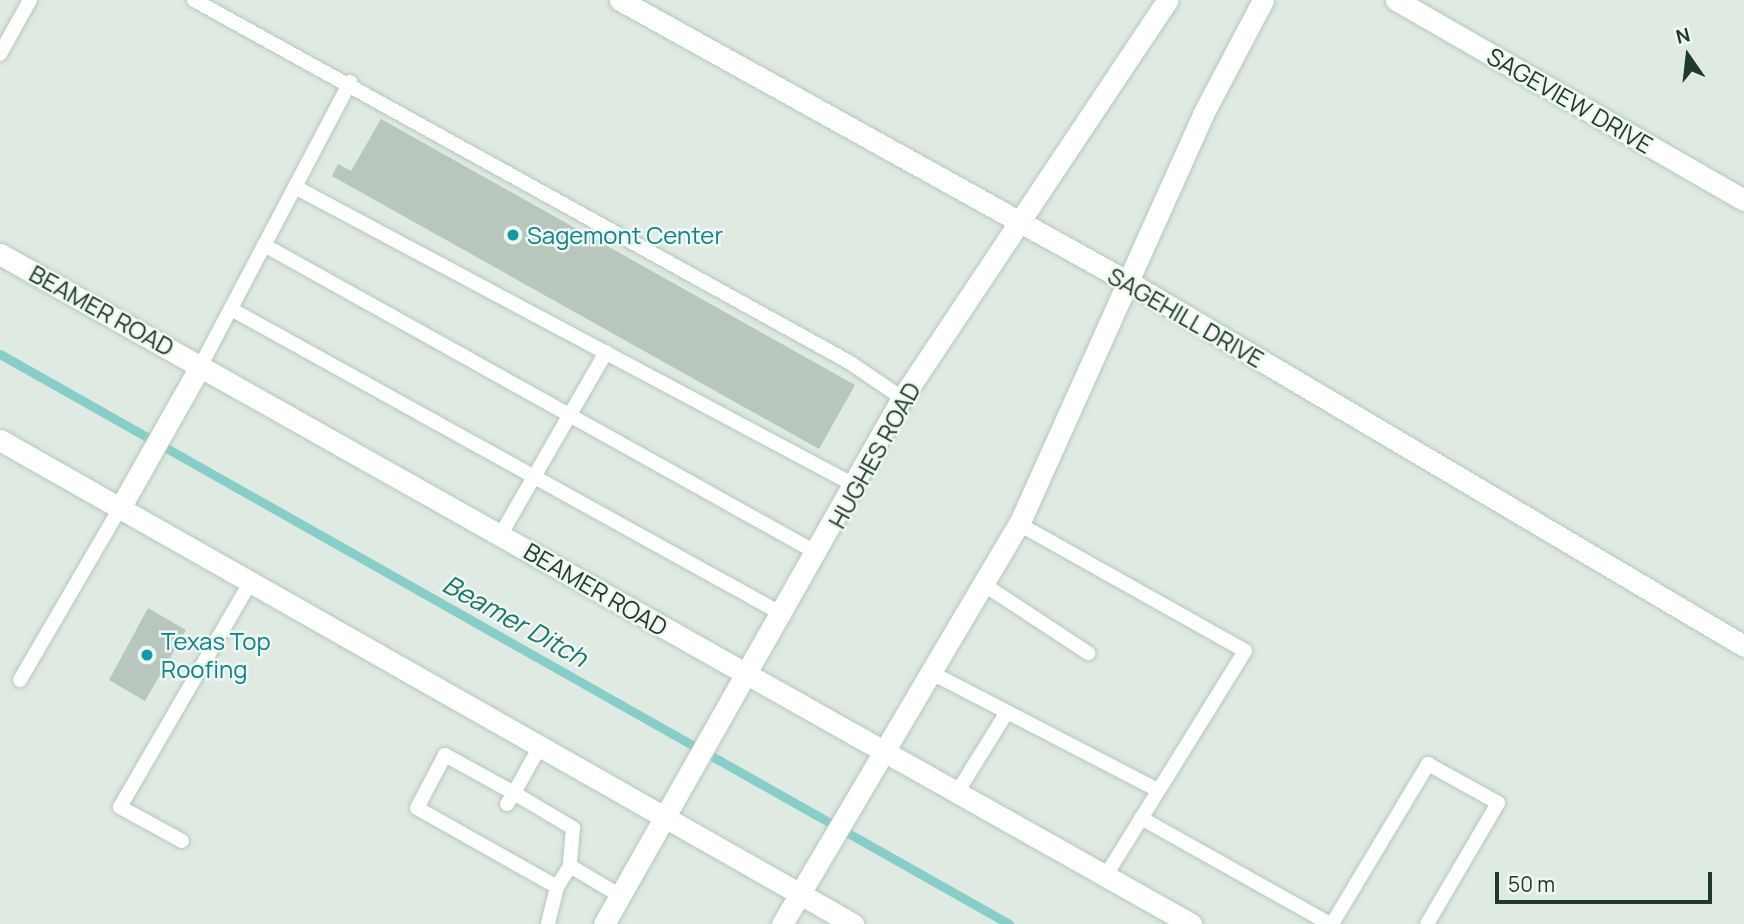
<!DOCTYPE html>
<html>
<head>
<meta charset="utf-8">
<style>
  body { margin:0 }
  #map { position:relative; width:1744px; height:924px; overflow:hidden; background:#dfeae2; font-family:Manrope,sans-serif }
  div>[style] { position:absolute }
  .stream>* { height:9px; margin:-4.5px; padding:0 4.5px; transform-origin:4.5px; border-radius:4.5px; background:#87cec8 }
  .building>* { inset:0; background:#b7c7bd }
  .roads { filter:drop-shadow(0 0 2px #b2c9bb) drop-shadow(0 0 2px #b2c9bb) }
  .lane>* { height:14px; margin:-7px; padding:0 7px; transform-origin:7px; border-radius:7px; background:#fff }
  .street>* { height:21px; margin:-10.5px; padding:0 10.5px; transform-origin:10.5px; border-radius:10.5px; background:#fff }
  .secondary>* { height:21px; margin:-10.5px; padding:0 10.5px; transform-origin:10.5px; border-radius:10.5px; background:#fff }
  .dots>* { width:19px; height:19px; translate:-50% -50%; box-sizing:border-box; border:4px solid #eff7f1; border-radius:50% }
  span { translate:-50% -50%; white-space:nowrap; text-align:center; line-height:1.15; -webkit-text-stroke:5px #eff7f1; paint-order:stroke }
  .street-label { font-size:24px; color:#20392d }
  .culture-label { font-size:24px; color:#0d838f }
  .left { translate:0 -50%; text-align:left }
  .water-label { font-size:26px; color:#1d736d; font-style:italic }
  .north { position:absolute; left:1653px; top:21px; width:70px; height:70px; -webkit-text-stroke:5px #eff7f1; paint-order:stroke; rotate:346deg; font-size:19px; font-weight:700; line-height:28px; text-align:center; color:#20392d }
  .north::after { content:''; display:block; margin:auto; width:24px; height:32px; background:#20392d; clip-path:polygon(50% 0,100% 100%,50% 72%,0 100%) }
  .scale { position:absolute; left:1495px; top:872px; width:217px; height:32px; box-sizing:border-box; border:4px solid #20392d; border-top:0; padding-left:9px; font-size:21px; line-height:24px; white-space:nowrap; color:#20392d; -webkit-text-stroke:5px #eff7f1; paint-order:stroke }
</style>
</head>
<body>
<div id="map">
  <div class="stream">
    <div style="left:0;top:354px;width:1159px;rotate:29.46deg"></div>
  </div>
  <div class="building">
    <div style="clip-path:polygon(381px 119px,855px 385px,819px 449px,332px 176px,338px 164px,351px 171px)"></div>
    <div style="clip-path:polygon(148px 608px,186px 630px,145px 701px,109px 680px)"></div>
  </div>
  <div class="roads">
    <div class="lane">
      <div style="left:194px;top:0;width:748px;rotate:28.93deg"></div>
      <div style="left:849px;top:362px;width:64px;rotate:34.2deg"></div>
      <div style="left:0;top:54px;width:62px;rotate:-60.9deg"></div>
      <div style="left:295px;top:187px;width:636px;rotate:28.06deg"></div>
      <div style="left:264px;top:245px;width:635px;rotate:29.11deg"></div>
      <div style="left:231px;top:309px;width:632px;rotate:28.96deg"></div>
      <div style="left:201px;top:365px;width:320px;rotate:-62.2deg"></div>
      <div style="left:1019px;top:524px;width:259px;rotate:29.3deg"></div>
      <div style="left:1245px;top:651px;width:266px;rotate:121.8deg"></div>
      <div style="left:501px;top:534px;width:210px;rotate:-60deg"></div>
      <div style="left:983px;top:584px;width:126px;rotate:33.3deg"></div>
      <div style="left:930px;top:672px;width:257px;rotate:27.4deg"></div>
      <div style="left:20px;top:680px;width:199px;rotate:-59.8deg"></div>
      <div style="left:539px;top:748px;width:51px;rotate:119.1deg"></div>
      <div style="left:514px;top:793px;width:79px;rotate:-151.2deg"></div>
      <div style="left:445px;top:755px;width:60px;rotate:117.8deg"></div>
      <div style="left:417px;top:808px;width:161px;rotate:29.4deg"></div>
      <div style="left:557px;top:887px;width:38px;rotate:104deg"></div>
      <div style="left:958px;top:791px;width:93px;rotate:-58.2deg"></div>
      <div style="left:507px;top:804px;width:13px;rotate:-58deg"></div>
      <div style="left:514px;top:793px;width:69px;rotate:30.7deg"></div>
      <div style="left:573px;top:828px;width:38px;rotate:95deg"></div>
      <div style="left:1141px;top:818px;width:217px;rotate:29.3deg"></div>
      <div style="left:182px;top:841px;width:71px;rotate:-151.3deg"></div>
      <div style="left:120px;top:807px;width:259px;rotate:-59.9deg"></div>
      <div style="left:557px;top:887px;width:25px;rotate:-58deg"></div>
      <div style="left:570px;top:866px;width:57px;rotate:30.6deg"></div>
      <div style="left:1332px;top:924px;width:187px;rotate:-59deg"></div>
      <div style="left:1428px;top:764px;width:80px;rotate:29.1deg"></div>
      <div style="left:1498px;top:803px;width:140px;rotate:120.4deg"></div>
    </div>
    <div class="street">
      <div style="left:620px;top:0;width:585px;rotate:29.02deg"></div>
      <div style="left:1132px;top:284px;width:711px;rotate:30.6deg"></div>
      <div style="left:1396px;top:0;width:401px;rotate:29.9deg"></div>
    </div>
    <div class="secondary">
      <div style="left:0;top:254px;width:1367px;rotate:29.36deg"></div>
      <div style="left:0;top:440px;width:981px;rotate:29.57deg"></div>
      <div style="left:120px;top:508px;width:164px;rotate:-60.5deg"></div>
      <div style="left:604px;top:924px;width:605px;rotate:-60.47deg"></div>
      <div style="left:902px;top:398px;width:478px;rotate:-56.3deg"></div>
      <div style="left:782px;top:924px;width:465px;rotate:-59.4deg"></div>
      <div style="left:1019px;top:524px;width:449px;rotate:-65.8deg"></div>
      <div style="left:1203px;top:114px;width:129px;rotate:-62.2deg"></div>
    </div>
  </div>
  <div class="dots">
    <div style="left:513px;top:235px;background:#0f9aa8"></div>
    <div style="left:147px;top:655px;background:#0f9aa8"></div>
  </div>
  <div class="street-label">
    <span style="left:1570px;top:100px;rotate:30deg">SAGEVIEW DRIVE</span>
    <span style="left:102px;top:310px;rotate:29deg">BEAMER ROAD</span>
    <span style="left:1186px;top:317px;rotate:30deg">SAGEHILL DRIVE</span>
    <span style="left:874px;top:455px;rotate:-61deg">HUGHES ROAD</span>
    <span style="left:596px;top:589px;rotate:30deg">BEAMER ROAD</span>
  </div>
  <div class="culture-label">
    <span class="left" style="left:527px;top:235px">Sagemont Center</span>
    <span class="left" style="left:161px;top:655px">Texas Top<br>Roofing</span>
  </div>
  <div class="water-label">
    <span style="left:515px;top:621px;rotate:29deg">Beamer Ditch</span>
  </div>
  <div class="north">N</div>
  <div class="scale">50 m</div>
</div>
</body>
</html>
